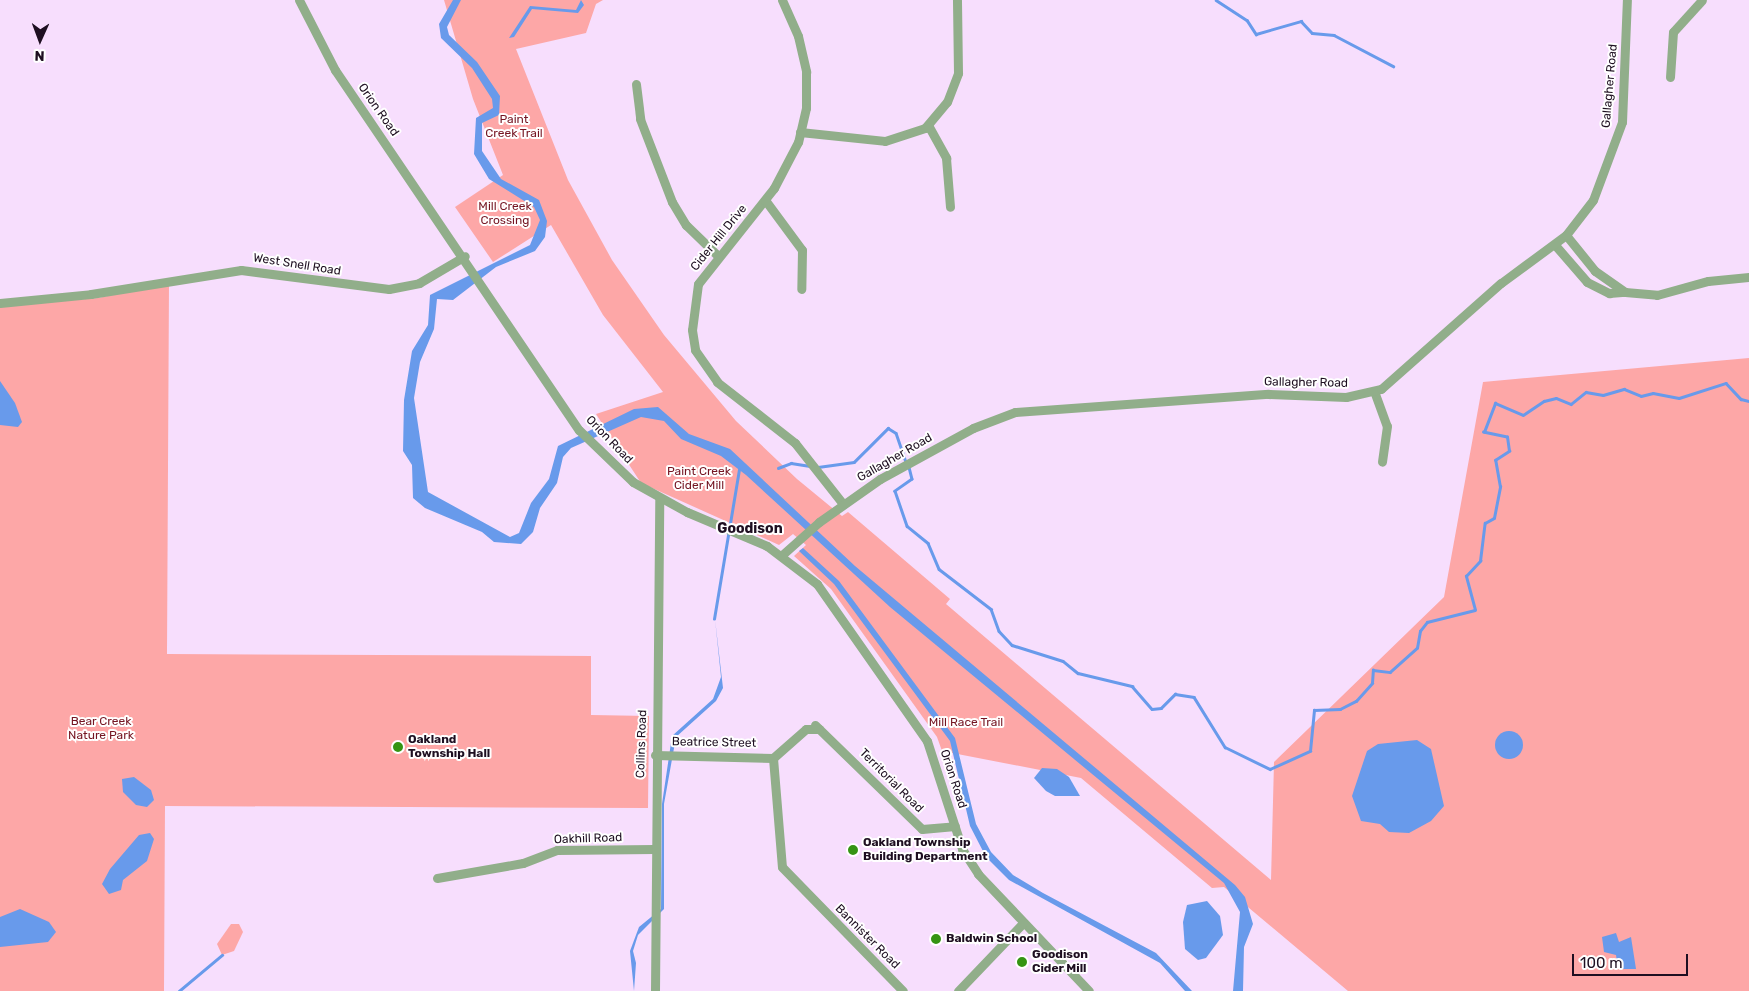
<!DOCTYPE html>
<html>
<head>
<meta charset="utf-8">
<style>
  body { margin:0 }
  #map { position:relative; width:1749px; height:991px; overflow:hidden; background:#f7defd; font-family:Rubik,sans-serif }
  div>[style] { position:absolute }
  .green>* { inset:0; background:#fda7a7 }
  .water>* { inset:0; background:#689aeb }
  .round { border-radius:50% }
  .stream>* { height:2.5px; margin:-1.25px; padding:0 1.25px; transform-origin:1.25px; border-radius:1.25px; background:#689aeb }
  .minor>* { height:9px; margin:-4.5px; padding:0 4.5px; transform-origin:4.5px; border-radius:4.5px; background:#91ae8a }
  .dots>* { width:14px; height:14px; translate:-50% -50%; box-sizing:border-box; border:2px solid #fff; border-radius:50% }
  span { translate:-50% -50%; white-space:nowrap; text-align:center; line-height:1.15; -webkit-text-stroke:4px #fff; paint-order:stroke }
  .street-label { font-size:12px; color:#1e0f21 }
  .park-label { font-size:12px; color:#751522 }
  .poi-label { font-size:12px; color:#1e0f21; font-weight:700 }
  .left { translate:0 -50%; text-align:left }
  .neighbourhood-label { font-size:14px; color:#1e0f21; font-weight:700 }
  .north { position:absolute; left:15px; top:15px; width:50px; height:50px; -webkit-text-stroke:4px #fff; paint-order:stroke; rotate:182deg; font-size:14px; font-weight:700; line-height:20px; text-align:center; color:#1e0f21 }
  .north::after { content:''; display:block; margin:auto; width:18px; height:22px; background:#1e0f21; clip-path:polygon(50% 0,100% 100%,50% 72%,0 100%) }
  .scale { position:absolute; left:1572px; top:954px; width:116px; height:22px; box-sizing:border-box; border:2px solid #1e0f21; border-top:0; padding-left:6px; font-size:15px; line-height:18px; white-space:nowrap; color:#1e0f21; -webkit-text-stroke:4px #fff; paint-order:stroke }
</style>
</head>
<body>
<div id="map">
  <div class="green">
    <div style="clip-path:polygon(444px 0,603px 0,596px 4px,586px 33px,516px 49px,568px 180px,612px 260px,664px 335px,736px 421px,797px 479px,842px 516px,848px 512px,950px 599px,946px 604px,1271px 880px,1274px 762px,1444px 597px,1483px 382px,1749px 358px,1749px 991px,1348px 991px,1224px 887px,1212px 888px,1081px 778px,942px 751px,937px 737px,831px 589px,794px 556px,806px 545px,793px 534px,779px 545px,641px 483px,596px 414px,663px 392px,603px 315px,551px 225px,493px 262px,455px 207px,503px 175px,473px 99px)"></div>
    <div style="clip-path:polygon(169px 283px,167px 654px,591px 656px,591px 715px,649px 716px,648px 808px,165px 806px,164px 991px,0 991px,0 306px,98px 298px)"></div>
    <div style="clip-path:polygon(231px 924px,239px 924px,243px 932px,234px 951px,222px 955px,217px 944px)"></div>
  </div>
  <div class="water">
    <div style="clip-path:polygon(453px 0,461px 0,447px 27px,449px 35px,477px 62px,500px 96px,499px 115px,482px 123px,482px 151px,501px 179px,539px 200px,547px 221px,545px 237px,535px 251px,496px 267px,453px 300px,437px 299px,434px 329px,420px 362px,414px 398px,428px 492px,510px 537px,519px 533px,531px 503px,549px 479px,558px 446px,634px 409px,658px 407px,689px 434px,730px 449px,855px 566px,1235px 885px,1245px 897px,1253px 924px,1244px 947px,1243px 991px,1233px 991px,1240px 912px,1224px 883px,890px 607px,746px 475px,721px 456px,681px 439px,664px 421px,641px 417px,571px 448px,563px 457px,557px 483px,540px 508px,533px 532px,521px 544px,494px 542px,482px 532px,425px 508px,413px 498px,412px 465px,403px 451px,404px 400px,412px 351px,428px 325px,430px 295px,530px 245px,540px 220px,534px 207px,489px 179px,474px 154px,476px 118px,493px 108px,492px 99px,472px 68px,441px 38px,439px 24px)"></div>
    <div style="clip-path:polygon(581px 0,584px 5px,578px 13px,532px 9px,514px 37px,509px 38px,530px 6px,576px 10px)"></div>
    <div style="clip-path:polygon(0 381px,15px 403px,22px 422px,18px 427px,0 425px)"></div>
    <div style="clip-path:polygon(803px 548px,839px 581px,955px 738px,976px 824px,991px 852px,1013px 875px,1043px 893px,1156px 953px,1192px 991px,1185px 991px,1160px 963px,1009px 880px,986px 857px,970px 826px,950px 741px,834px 584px,799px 551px)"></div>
    <div style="clip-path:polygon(715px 619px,723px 688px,716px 701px,676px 737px,664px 804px,664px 909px,638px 935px,633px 951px,636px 963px,634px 991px,630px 951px,639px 927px,661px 909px,662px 804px,672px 736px,713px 699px,721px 677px)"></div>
    <div class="round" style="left:1495px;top:731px;width:28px;height:28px"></div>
    <div style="clip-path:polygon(1417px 740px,1431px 749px,1444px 806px,1431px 821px,1409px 833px,1389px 832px,1380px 824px,1361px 821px,1352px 796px,1367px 751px,1378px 744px)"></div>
    <div style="clip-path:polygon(1042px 768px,1057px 769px,1069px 777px,1080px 796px,1055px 796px,1046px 791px,1034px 778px)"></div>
    <div style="clip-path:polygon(134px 777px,151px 790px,154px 800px,147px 807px,136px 805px,123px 792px,122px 779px)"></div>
    <div style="clip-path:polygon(150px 833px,154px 839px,147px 861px,123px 880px,121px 890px,109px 894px,102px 884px,110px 869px,139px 835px)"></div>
    <div style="clip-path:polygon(1207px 901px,1220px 916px,1223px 935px,1206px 958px,1198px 960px,1185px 949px,1183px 922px,1187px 905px)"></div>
    <div style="clip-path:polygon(20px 909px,49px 922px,56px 932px,48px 942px,0 947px,0 917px)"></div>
    <div style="clip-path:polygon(1616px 933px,1619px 942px,1631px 937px,1636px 969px,1618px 969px,1616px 955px,1604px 952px,1602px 937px)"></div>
  </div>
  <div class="stream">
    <div style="left:1216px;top:0;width:37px;rotate:33deg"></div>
    <div style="left:1247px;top:20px;width:17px;rotate:57deg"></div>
    <div style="left:1256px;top:34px;width:47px;rotate:-16.1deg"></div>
    <div style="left:1301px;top:21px;width:16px;rotate:47deg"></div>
    <div style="left:1312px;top:33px;width:22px;rotate:5deg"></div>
    <div style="left:1334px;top:35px;width:67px;rotate:27.7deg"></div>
    <div style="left:818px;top:467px;width:36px;rotate:-8deg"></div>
    <div style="left:854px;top:462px;width:48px;rotate:-45deg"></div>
    <div style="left:888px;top:428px;width:9px;rotate:32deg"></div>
    <div style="left:896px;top:433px;width:31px;rotate:71deg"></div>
    <div style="left:909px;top:467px;width:12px;rotate:76deg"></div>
    <div style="left:912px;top:479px;width:21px;rotate:145deg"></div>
    <div style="left:895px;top:491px;width:37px;rotate:71deg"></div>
    <div style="left:907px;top:526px;width:27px;rotate:39deg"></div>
    <div style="left:928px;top:543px;width:28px;rotate:67deg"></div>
    <div style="left:939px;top:569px;width:66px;rotate:37.6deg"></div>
    <div style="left:991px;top:609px;width:23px;rotate:70deg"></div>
    <div style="left:999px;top:631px;width:19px;rotate:47deg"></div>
    <div style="left:1012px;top:645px;width:53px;rotate:17.4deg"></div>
    <div style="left:1063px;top:661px;width:19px;rotate:39deg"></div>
    <div style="left:1078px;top:673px;width:56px;rotate:13.5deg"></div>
    <div style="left:1132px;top:686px;width:30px;rotate:49deg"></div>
    <div style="left:1152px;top:709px;width:9px;rotate:-6deg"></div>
    <div style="left:1161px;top:708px;width:20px;rotate:-45deg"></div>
    <div style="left:1175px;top:694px;width:19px;rotate:9deg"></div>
    <div style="left:1194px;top:697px;width:59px;rotate:58.2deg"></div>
    <div style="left:1225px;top:747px;width:50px;rotate:26.1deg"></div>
    <div style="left:1270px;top:769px;width:44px;rotate:-24.2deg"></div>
    <div style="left:1310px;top:751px;width:41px;rotate:-84.4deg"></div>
    <div style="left:1314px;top:710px;width:26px;rotate:-2deg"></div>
    <div style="left:1340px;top:709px;width:18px;rotate:-27deg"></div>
    <div style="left:1356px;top:701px;width:24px;rotate:-48deg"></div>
    <div style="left:1372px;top:683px;width:13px;rotate:-86deg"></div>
    <div style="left:1373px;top:670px;width:17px;rotate:7deg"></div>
    <div style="left:1390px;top:672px;width:36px;rotate:-42deg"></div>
    <div style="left:1417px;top:648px;width:17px;rotate:-80deg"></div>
    <div style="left:1420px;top:631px;width:11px;rotate:-52deg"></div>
    <div style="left:1427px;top:622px;width:49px;rotate:-14deg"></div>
    <div style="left:1475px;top:610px;width:35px;rotate:-105deg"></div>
    <div style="left:1466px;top:576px;width:21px;rotate:-47deg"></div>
    <div style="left:1480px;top:561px;width:38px;rotate:-83deg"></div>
    <div style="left:1485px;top:523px;width:10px;rotate:-29deg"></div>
    <div style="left:1494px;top:518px;width:32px;rotate:-79deg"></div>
    <div style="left:1500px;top:487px;width:27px;rotate:-100deg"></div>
    <div style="left:1495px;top:460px;width:17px;rotate:-33deg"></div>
    <div style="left:1509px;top:451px;width:14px;rotate:-98deg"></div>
    <div style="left:1507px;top:437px;width:24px;rotate:-168deg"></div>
    <div style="left:1484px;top:432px;width:31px;rotate:-69deg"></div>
    <div style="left:1495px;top:403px;width:30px;rotate:23deg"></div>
    <div style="left:1523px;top:415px;width:25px;rotate:-34deg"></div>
    <div style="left:1544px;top:401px;width:12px;rotate:-14deg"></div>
    <div style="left:1556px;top:398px;width:16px;rotate:22deg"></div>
    <div style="left:1571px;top:404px;width:19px;rotate:-39deg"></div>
    <div style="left:1586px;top:392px;width:17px;rotate:10deg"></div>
    <div style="left:1603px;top:395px;width:22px;rotate:-16deg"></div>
    <div style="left:1624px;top:389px;width:18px;rotate:22deg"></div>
    <div style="left:1641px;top:396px;width:12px;rotate:-14deg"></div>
    <div style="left:1653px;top:393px;width:26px;rotate:11deg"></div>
    <div style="left:1679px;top:398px;width:49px;rotate:-17.7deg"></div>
    <div style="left:1726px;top:383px;width:22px;rotate:47deg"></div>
    <div style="left:1741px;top:399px;width:8px;rotate:14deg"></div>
    <div style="left:778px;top:468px;width:14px;rotate:-21deg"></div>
    <div style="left:791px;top:463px;width:19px;rotate:9deg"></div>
    <div style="left:714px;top:619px;width:151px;rotate:-80.5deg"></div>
    <div style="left:179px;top:991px;width:56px;rotate:-39.9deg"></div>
  </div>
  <div class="minor">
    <div style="left:299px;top:0;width:79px;rotate:62.8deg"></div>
    <div style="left:335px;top:70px;width:435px;rotate:55.9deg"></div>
    <div style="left:579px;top:430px;width:75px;rotate:43.9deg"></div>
    <div style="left:633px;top:482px;width:62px;rotate:29.1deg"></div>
    <div style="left:687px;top:512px;width:87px;rotate:23deg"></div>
    <div style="left:767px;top:546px;width:63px;rotate:37.2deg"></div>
    <div style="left:817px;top:584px;width:192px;rotate:55deg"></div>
    <div style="left:927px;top:741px;width:114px;rotate:72deg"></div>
    <div style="left:962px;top:849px;width:30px;rotate:57deg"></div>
    <div style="left:978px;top:874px;width:161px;rotate:46.5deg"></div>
    <div style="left:782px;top:0;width:39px;rotate:66deg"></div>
    <div style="left:798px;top:36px;width:37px;rotate:77deg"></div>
    <div style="left:806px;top:72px;width:36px;rotate:90deg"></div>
    <div style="left:806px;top:108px;width:35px;rotate:103deg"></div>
    <div style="left:798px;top:142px;width:52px;rotate:117.6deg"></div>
    <div style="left:774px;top:188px;width:122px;rotate:128.4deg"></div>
    <div style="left:698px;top:284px;width:46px;rotate:97.4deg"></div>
    <div style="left:692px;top:330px;width:20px;rotate:81deg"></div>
    <div style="left:695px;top:350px;width:39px;rotate:55deg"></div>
    <div style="left:717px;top:382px;width:99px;rotate:38deg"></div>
    <div style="left:795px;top:443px;width:78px;rotate:51.8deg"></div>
    <div style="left:1670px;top:77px;width:45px;rotate:-86.2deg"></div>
    <div style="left:1673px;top:32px;width:43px;rotate:-47.8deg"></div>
    <div style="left:636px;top:84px;width:35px;rotate:83deg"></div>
    <div style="left:640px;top:119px;width:89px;rotate:68.9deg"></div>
    <div style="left:672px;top:202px;width:27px;rotate:59deg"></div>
    <div style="left:686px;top:225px;width:45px;rotate:44.1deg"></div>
    <div style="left:928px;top:125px;width:38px;rotate:61deg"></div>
    <div style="left:946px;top:158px;width:49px;rotate:85.3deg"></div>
    <div style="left:800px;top:132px;width:85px;rotate:6deg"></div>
    <div style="left:885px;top:141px;width:42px;rotate:-18deg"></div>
    <div style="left:925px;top:128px;width:34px;rotate:-50deg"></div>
    <div style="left:947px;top:102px;width:31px;rotate:-69deg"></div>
    <div style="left:958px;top:73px;width:73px;rotate:-90.8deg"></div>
    <div style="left:765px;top:200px;width:62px;rotate:53.5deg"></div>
    <div style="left:802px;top:250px;width:39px;rotate:91deg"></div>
    <div style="left:1555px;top:245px;width:49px;rotate:49.1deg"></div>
    <div style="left:1587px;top:282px;width:25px;rotate:27deg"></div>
    <div style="left:1609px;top:293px;width:16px;rotate:-4deg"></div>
    <div style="left:1625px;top:292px;width:37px;rotate:-145deg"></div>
    <div style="left:1595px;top:271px;width:46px;rotate:-128.9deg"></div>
    <div style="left:1625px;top:292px;width:32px;rotate:5deg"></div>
    <div style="left:1657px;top:295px;width:53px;rotate:-15.4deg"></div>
    <div style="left:1708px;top:281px;width:41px;rotate:-5.6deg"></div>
    <div style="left:0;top:303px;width:91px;rotate:-5.6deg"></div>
    <div style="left:91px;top:294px;width:152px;rotate:-9.1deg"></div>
    <div style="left:241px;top:270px;width:149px;rotate:7.3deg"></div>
    <div style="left:389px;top:289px;width:31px;rotate:-11deg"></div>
    <div style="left:419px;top:283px;width:53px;rotate:-30.4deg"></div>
    <div style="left:1374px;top:391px;width:37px;rotate:70deg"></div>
    <div style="left:1387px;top:426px;width:36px;rotate:98deg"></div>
    <div style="left:782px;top:555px;width:50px;rotate:-41.7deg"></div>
    <div style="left:819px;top:522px;width:75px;rotate:-35.2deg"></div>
    <div style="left:880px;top:479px;width:106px;rotate:-28.7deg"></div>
    <div style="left:973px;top:428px;width:45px;rotate:-20.9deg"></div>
    <div style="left:1015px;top:412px;width:254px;rotate:-4.1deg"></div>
    <div style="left:1268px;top:394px;width:78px;rotate:2.2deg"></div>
    <div style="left:1346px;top:397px;width:36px;rotate:-13deg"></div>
    <div style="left:1381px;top:389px;width:160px;rotate:-41.5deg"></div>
    <div style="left:1501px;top:283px;width:81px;rotate:-36.4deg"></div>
    <div style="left:1566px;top:235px;width:44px;rotate:-52.4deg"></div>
    <div style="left:1593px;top:200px;width:83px;rotate:-69.6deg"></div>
    <div style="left:1622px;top:122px;width:122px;rotate:-87.7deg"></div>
    <div style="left:815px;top:725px;width:149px;rotate:44.2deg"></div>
    <div style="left:922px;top:829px;width:33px;rotate:-5deg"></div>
    <div style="left:655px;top:755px;width:118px;rotate:1.5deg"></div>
    <div style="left:773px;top:758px;width:109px;rotate:85.3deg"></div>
    <div style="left:782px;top:867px;width:173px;rotate:45.7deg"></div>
    <div style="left:773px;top:758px;width:44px;rotate:-41.3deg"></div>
    <div style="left:806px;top:729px;width:13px"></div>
    <div style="left:437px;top:878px;width:87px;rotate:-9.9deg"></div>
    <div style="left:523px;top:863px;width:36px;rotate:-21deg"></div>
    <div style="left:557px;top:850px;width:97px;rotate:-0.6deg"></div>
    <div style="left:655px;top:991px;width:493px;rotate:-89.5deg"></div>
    <div style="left:958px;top:991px;width:94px;rotate:-46.3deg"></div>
  </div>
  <div class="dots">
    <div style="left:398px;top:747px;background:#359413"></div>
    <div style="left:853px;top:850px;background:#359413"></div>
    <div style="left:936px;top:939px;background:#359413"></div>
    <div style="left:1022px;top:962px;background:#359413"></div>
  </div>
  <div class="street-label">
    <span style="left:1610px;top:86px;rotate:-85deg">Gallagher Road</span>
    <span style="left:378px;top:110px;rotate:55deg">Orion Road</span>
    <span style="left:719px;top:238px;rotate:-51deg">Cider Hill Drive</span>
    <span style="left:297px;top:265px;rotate:9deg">West Snell Road</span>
    <span style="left:1306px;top:383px;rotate:1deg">Gallagher Road</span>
    <span style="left:609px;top:440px;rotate:46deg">Orion Road</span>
    <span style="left:895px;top:458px;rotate:-30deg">Gallagher Road</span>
    <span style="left:714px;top:743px;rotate:1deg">Beatrice Street</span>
    <span style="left:642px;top:744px;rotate:-88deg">Collins Road</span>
    <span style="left:953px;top:779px;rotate:72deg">Orion Road</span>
    <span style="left:891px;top:781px;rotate:45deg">Territorial Road</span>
    <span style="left:588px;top:839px;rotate:-2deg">Oakhill Road</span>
    <span style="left:867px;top:937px;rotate:45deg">Bannister Road</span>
  </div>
  <div class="park-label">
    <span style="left:514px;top:127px">Paint<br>Creek Trail</span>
    <span style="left:505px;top:214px">Mill Creek<br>Crossing</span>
    <span style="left:699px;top:479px">Paint Creek<br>Cider Mill</span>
    <span style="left:101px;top:729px">Bear Creek<br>Nature Park</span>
    <span style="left:966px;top:723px">Mill Race Trail</span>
  </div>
  <div class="poi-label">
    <span class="left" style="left:408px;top:747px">Oakland<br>Township Hall</span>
    <span class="left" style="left:863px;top:850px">Oakland Township<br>Building Department</span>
    <span class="left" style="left:946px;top:939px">Baldwin School</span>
    <span class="left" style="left:1032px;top:962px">Goodison<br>Cider Mill</span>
  </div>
  <div class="neighbourhood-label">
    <span style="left:750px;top:529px">Goodison</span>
  </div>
  <div class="north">N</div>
  <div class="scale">100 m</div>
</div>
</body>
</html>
